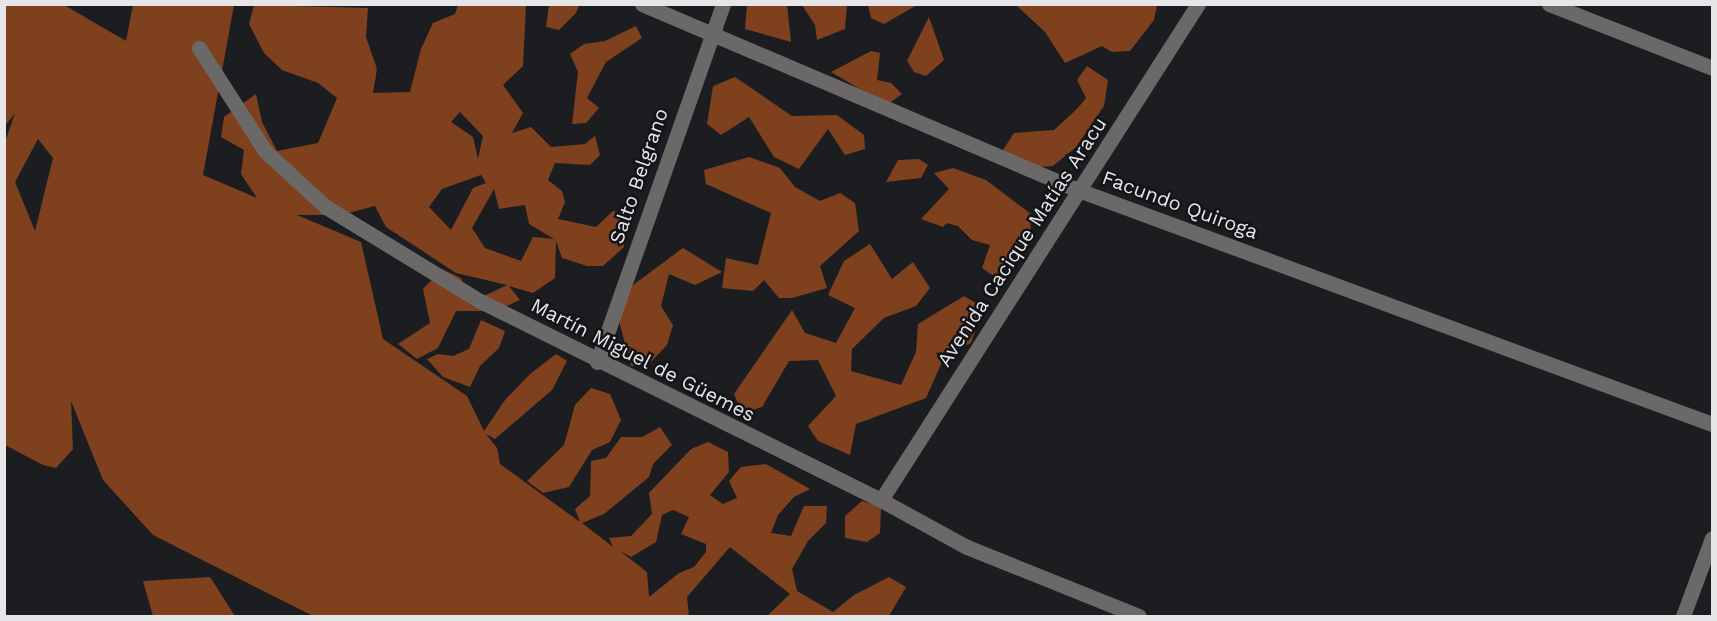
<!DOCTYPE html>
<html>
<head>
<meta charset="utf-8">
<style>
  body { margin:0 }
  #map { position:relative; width:1717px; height:621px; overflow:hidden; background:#1c1d21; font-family:"Work Sans",sans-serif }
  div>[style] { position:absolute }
  .forest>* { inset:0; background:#7f401e }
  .minor>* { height:15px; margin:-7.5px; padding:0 7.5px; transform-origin:7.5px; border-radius:7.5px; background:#6b6968 }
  span { translate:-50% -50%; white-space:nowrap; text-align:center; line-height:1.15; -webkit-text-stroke:5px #131418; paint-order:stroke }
  .street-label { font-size:20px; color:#e6e6e9 }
  .frame { position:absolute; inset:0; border:6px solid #e6e6e9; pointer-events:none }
</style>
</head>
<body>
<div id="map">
  <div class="forest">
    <div style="clip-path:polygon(evenodd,5px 5px,64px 5px,126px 41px,133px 5px,234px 5px,203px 175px,257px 198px,241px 174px,244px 150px,221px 137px,224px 117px,256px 94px,262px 122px,277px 151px,318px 143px,337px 98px,318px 83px,282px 70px,264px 53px,249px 24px,254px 5px,368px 8px,366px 37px,377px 69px,373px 93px,410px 92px,421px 49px,433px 23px,455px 14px,458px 5px,526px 5px,523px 66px,503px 85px,523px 113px,512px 133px,531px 127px,551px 147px,585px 144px,595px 136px,600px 155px,590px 165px,555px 163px,548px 180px,562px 191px,565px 202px,558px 219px,596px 227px,613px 211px,624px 215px,624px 247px,603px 266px,587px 266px,562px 258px,556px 241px,555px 278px,533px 293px,509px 286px,520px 300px,496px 311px,456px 311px,438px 348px,417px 359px,398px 344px,430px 323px,423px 289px,442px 269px,461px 278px,468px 294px,484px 296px,507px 285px,456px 273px,386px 227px,375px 206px,341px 215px,297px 215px,361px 242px,383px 339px,467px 396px,484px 431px,505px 400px,530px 374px,556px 354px,567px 361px,552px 390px,495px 439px,486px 434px,497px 448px,500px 464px,580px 522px,575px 509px,590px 496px,591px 461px,606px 458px,621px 437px,642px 437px,660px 427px,672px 445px,653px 464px,649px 477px,604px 514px,582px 523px,613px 547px,609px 538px,631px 536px,652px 514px,649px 493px,691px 449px,708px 442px,728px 452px,729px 472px,710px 495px,723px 504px,737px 498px,729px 481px,741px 467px,766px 464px,810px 489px,794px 497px,778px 515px,771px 533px,791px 536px,804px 506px,827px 506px,826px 523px,808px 541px,792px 569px,797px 591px,833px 612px,854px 595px,889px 577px,906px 587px,889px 616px,767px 616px,790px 594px,730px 547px,687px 597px,689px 616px,313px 616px,153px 535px,103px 480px,71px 401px,73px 449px,56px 468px,43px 465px,5px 445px,4px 145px,15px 113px,5px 126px,5px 5px,460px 112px,483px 136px,478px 159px,473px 137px,451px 122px,460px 112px,5px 5px,38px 139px,53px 158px,35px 231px,15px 182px,38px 139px,5px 5px,481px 175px,486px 183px,473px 188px,451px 230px,429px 207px,442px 189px,481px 175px,5px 5px,494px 189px,499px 209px,525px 205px,529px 224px,554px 239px,533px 237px,521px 261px,485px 248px,472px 228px,494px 189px,5px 5px,673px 510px,689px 517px,681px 534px,706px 544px,706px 552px,694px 567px,679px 573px,649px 597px,647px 572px,620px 551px,631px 557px,656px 542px,662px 515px,673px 510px)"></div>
    <div style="clip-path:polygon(549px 5px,549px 4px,579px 5px,576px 13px,559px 30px,546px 27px)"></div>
    <div style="clip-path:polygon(747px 5px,787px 5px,791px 42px,745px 29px)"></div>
    <div style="clip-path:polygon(802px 5px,847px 5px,845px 29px,817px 40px,815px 25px)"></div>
    <div style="clip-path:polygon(868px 5px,868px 4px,917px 5px,884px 24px,871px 18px)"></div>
    <div style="clip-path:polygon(1157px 5px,1154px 20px,1130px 51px,1112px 52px,1102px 46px,1065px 63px,1045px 32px,1017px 6px)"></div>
    <div style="clip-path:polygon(929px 17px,944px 60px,926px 76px,914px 72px,907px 61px)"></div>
    <div style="clip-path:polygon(636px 26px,642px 38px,606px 62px,587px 98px,599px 108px,586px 123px,572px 124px,578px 72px,570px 54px,584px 44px,605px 41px)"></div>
    <div style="clip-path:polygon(871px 51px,880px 53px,877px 80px,891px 83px,902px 94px,887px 105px,831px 72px)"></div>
    <div style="clip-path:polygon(1087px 66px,1108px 80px,1104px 106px,1076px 147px,1053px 166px,1026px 168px,1003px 150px,1014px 133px,1054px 130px,1077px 109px,1086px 98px,1077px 80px)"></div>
    <div style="clip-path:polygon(735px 77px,792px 116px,837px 115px,864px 135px,865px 149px,845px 155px,828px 129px,799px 169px,774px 157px,749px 117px,721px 135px,707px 124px,713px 86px)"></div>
    <div style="clip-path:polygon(749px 157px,780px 168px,795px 187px,820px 201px,840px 193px,855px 203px,859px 231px,820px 266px,827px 288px,792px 298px,779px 298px,764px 280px,753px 291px,722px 288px,726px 258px,758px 265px,771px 213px,706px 184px,704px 170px)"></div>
    <div style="clip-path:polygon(919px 159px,928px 165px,921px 178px,886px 182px,898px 160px)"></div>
    <div style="clip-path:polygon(953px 168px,986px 180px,1031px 214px,1030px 238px,1016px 249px,1002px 272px,992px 275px,982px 268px,990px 245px,972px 240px,958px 226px,947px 223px,943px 227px,921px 219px,949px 189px,934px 173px)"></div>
    <div style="clip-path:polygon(870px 244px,892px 279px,913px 262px,930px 288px,916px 306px,884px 318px,852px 349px,851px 371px,901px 385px,916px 352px,918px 324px,964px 296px,983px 307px,971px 343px,945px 355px,926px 398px,856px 424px,850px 455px,818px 441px,808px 426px,836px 396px,818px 360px,789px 361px,762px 407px,742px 413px,734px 394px,792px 310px,805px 333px,836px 343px,855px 308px,828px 295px,844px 261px)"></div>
    <div style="clip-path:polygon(683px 248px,722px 272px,695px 285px,669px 274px,661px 306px,673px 325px,667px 345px,647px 366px,631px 366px,618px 317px,633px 285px)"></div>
    <div style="clip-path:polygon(481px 320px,505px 331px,499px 348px,480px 366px,470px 387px,443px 377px,427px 359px,438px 354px,453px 356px,469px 349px)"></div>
    <div style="clip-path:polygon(591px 388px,610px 394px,621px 420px,610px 442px,592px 450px,569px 487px,543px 493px,527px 481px,564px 445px,575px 405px)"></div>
    <div style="clip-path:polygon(862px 501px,881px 507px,880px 533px,867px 542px,845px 538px,845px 516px)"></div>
    <div style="clip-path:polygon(210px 577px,235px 616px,153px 616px,143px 581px)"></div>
  </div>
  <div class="minor">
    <div style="left:642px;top:4px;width:477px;rotate:23.1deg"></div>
    <div style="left:1081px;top:191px;width:673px;rotate:20.27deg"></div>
    <div style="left:1549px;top:4px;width:175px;rotate:21.4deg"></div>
    <div style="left:199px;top:48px;width:122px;rotate:57.3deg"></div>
    <div style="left:265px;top:151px;width:83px;rotate:42.6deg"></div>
    <div style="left:326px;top:207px;width:180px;rotate:31.4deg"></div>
    <div style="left:480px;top:301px;width:448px;rotate:26.4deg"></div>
    <div style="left:881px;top:500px;width:98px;rotate:28.7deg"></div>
    <div style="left:967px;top:547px;width:185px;rotate:21.9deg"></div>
    <div style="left:597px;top:362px;width:380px;rotate:-70.6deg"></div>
    <div style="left:881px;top:500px;width:589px;rotate:-57.42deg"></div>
    <div style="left:1683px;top:616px;width:83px;rotate:-69.6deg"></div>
  </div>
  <div class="street-label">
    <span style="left:639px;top:176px;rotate:-71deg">Salto Belgrano</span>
    <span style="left:1180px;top:205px;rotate:20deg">Facundo Quiroga</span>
    <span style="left:1022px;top:242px;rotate:-57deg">Avenida Cacique Matías Aracu</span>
    <span style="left:643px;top:360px;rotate:27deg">Martín Miguel de Güemes</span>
  </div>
  <div class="frame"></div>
</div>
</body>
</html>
